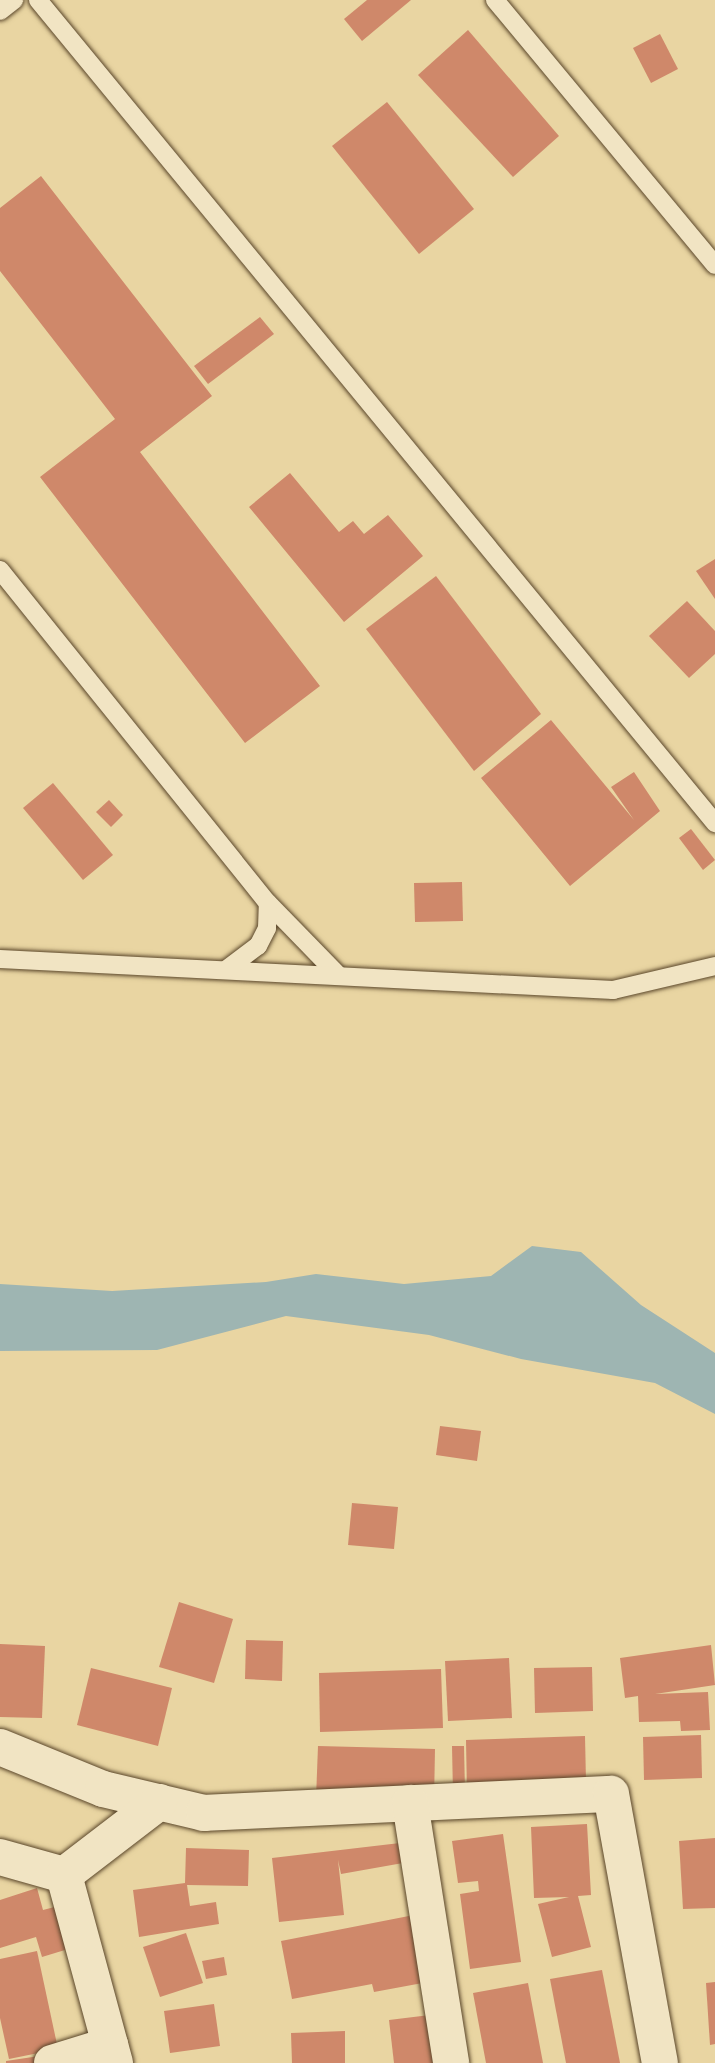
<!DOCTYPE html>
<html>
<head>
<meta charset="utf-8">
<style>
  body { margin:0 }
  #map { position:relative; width:715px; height:2063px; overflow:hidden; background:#e9d5a2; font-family:Cardo,serif }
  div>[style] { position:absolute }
  .water>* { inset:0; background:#9eb5b2 }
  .building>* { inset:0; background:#cf886a }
  .roads { filter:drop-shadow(0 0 2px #5a462a) drop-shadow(0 0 2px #5a462a) }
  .service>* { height:18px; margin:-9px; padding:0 9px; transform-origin:9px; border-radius:9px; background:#f1e4c3 }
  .minor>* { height:36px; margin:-18px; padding:0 18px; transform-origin:18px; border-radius:18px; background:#f1e4c3 }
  span { translate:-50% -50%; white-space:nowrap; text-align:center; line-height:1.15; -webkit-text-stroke:6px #f1e4c3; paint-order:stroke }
</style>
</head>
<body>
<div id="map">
  <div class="water">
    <div style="clip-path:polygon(532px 1246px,581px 1252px,641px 1305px,715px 1353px,715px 1414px,655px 1383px,521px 1359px,429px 1335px,286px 1316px,157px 1350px,0 1351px,0 1284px,112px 1291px,266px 1282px,316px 1274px,404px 1284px,491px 1276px)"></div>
  </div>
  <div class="building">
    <div style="clip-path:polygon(367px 0,411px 0,362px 41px,344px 19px)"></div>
    <div style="clip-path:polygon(468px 30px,559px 136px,513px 177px,418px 75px)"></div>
    <div style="clip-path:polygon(660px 34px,678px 69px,651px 83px,633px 48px)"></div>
    <div style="clip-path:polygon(387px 102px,474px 209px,419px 254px,332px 146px)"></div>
    <div style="clip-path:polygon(41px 176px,212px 396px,140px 452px,320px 686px,245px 743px,40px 477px,115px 419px,0 271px,0 208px)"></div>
    <div style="clip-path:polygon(260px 317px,274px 334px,208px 384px,194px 366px)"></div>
    <div style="clip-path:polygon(290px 473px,339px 532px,353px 521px,364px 534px,388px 515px,423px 556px,344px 622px,249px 507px)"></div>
    <div style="clip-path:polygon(715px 559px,715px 599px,696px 571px)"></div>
    <div style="clip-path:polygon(436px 576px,541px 714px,474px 771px,366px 629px)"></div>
    <div style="clip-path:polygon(687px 601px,715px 631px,715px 654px,689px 678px,649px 636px)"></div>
    <div style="clip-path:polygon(551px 720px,634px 820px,611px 787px,634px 772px,660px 811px,570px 886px,481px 778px)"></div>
    <div style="clip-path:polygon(53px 783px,113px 855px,83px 880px,23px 808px)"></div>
    <div style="clip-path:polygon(109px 800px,123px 815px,111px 827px,96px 812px)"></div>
    <div style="clip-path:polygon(691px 829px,715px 860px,703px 870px,679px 838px)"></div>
    <div style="clip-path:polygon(462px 882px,463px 921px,415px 922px,414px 883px)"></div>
    <div style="clip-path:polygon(440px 1426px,481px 1431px,477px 1461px,436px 1455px)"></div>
    <div style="clip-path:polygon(352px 1503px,398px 1507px,394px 1549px,348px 1545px)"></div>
    <div style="clip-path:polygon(179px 1602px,233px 1619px,214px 1683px,159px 1667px)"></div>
    <div style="clip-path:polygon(246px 1640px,283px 1641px,282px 1681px,245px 1679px)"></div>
    <div style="clip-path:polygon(0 1644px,45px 1646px,42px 1718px,0 1717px)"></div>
    <div style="clip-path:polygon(711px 1645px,715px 1685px,655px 1694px,708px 1692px,710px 1730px,681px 1731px,680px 1721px,639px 1722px,638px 1696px,625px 1698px,620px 1658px)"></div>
    <div style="clip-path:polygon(509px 1658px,512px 1718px,448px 1721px,445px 1661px)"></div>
    <div style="clip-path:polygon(592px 1667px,593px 1711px,535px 1713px,534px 1668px)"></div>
    <div style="clip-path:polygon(91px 1668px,172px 1688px,158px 1746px,77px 1725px)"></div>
    <div style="clip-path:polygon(441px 1669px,443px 1728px,320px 1732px,319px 1673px)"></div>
    <div style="clip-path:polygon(701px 1735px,702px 1778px,644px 1780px,643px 1737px)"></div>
    <div style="clip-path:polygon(585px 1736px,586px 1782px,467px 1793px,466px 1740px)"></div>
    <div style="clip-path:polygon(318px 1746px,435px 1749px,434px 1802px,316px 1799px)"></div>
    <div style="clip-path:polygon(452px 1746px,464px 1746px,465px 1792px,453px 1793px)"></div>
    <div style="clip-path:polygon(587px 1824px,591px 1895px,578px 1896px,591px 1947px,552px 1957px,538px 1904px,569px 1897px,534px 1898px,531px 1827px)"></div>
    <div style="clip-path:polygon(503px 1834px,521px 1962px,470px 1969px,460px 1894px,479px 1891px,478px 1881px,458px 1883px,452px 1841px)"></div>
    <div style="clip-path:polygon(715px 1838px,715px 1908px,683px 1909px,679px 1841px)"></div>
    <div style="clip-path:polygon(400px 1843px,403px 1863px,341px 1874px,338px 1860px,344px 1915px,279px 1922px,272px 1858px)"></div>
    <div style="clip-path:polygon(186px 1848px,249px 1850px,248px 1886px,187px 1885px,190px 1906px,216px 1902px,219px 1924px,139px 1937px,133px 1890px,185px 1883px)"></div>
    <div style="clip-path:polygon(37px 1888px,43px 1910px,66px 1904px,78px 1946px,42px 1957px,36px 1937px,0 1948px,0 1900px)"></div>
    <div style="clip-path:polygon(414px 1915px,428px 1982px,374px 1992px,372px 1984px,292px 1999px,281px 1941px)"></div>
    <div style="clip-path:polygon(186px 1933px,203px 1983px,160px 1997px,143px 1947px)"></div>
    <div style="clip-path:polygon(37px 1951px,58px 2049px,9px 2059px,0 2018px,0 1959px)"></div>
    <div style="clip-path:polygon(224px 1957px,227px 1975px,206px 1979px,202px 1961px)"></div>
    <div style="clip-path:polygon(602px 1970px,620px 2063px,566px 2063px,550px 1979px)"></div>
    <div style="clip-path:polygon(715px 1982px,715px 2044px,710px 2045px,706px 1983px)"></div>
    <div style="clip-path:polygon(528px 1983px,543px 2063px,486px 2063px,473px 1993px)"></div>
    <div style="clip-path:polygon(214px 2004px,220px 2046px,170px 2053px,164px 2011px)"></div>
    <div style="clip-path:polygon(438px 2014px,444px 2063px,394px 2063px,389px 2020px)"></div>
    <div style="clip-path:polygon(345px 2031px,345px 2063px,292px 2063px,291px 2033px)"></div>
    <div style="clip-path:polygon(46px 2055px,47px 2063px,6px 2063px,6px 2061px)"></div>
  </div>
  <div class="roads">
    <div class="service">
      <div style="left:38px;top:0;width:1066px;rotate:50.56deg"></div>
      <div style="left:495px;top:0;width:344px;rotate:50.3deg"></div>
      <div style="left:0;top:11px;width:18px;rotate:-38deg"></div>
      <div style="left:0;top:570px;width:427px;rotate:51.2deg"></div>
      <div style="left:268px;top:903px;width:100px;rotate:45.8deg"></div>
      <div style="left:0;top:959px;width:614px;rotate:2.9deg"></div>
      <div style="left:613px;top:990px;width:105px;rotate:-13.2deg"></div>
      <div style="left:227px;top:969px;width:39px;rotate:-37deg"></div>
      <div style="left:258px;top:946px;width:20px;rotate:-63deg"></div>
      <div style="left:267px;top:928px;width:25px;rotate:-88deg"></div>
    </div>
    <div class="minor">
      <div style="left:0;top:1747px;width:111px;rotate:22.2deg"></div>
      <div style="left:103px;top:1789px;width:104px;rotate:13.4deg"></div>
      <div style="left:204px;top:1813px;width:407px;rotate:-2.7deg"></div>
      <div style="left:611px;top:1794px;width:273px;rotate:79.7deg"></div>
      <div style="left:410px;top:1803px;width:263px;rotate:81deg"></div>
      <div style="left:0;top:1857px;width:66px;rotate:15.7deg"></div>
      <div style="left:52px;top:2063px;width:61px;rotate:-17.2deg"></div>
      <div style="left:115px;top:2063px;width:195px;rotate:-105.2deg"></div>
      <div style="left:64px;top:1875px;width:120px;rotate:-37.5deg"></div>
    </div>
  </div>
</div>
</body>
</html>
